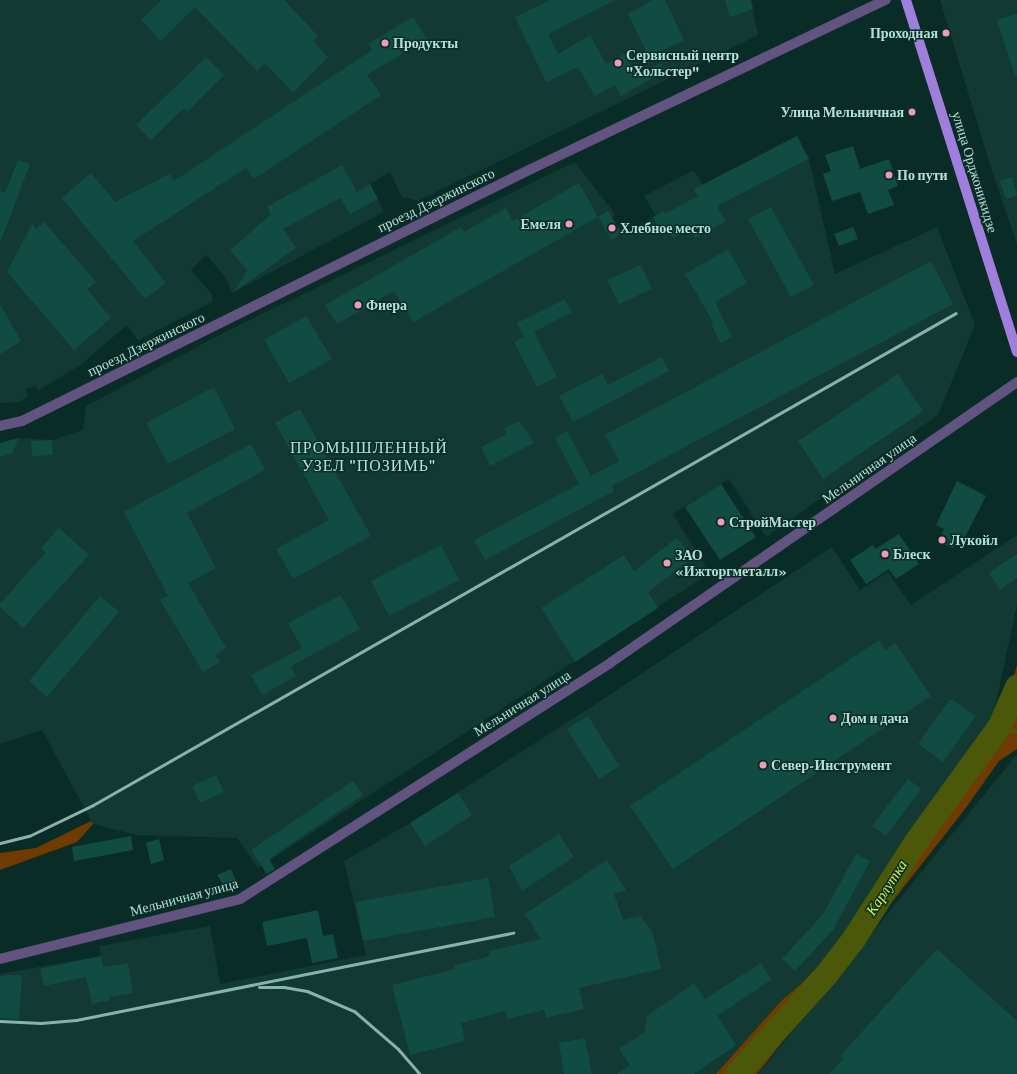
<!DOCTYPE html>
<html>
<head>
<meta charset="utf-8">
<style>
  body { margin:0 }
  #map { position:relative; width:1017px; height:1074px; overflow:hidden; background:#0a2c26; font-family:"Crimson Pro",serif }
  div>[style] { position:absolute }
  .built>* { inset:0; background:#133933 }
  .forest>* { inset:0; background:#703b00 }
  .stream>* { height:4px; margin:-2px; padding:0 2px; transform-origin:2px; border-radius:2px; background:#4b5809 }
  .river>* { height:24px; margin:-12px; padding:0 12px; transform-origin:12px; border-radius:12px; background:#4b5809 }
  .building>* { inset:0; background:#114c42 }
  .minor>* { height:10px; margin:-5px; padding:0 5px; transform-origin:5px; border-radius:5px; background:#625380 }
  .major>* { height:10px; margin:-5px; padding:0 5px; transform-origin:5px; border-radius:5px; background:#a07edb }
  .rail>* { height:3px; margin:-1.5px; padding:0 1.5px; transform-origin:1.5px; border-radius:1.5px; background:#88b3aa }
  .dots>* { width:11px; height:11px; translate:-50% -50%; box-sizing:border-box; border:2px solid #0a2c26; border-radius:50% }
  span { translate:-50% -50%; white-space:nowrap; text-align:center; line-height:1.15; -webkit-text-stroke:3px #0a2c26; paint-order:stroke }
  .poi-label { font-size:14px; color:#b3e1d7; font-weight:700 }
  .right { translate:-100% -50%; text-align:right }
  .left { translate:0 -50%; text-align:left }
  .street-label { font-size:14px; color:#b3e1d7 }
  .water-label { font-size:15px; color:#d1f040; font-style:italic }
  .quarter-label { font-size:16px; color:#b3e1d7; letter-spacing:1px }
</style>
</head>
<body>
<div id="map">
  <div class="built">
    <div style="clip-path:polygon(0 0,751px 0,758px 35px,418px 201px,402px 197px,390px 172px,370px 184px,384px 212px,232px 293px,226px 278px,206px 255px,191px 270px,212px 294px,212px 302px,138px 341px,127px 325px,82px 364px,38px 391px,36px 386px,26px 389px,28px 397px,20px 402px,0 403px)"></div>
    <div style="clip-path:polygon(940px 0,1017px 0,1017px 244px,991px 168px)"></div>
    <div style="clip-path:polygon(809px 159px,835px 274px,937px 227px,975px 325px,938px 415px,766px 537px,729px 479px,673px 514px,710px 573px,258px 868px,237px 838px,137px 835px,93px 824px,42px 730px,0 744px,0 443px,18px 438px,52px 440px,83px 430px,86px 406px,227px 331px,575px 162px,611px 209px,615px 215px,612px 218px,622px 234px,656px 216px,644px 196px,694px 170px,715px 207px)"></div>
    <div style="clip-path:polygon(1017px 535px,1017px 605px,992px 721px,907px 836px,850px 934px,801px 984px,781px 1001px,716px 1074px,0 1074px,0 974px,101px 956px,99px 946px,210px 926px,220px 984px,366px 955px,344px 861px,410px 823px,591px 707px,832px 547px,860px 590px,888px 572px,911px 605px)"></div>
    <div style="clip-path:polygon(1017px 754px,1017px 1074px,758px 1074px)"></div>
  </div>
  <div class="forest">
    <div style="clip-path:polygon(1017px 665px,1017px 749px,999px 761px,965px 809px,757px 1074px,716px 1074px,781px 1001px,801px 984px,850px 934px,907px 836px,992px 721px,1013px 680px)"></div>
    <div style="clip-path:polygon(91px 821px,93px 824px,77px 842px,0 870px,0 853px,36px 848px)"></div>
  </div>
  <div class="stream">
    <div style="left:1000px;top:726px;width:18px;rotate:19deg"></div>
  </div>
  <div class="river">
    <div style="left:737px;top:1074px;width:135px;rotate:-48deg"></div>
    <div style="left:827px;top:974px;width:44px;rotate:-52.4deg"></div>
    <div style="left:854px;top:939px;width:115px;rotate:-57.4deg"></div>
    <div style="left:916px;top:842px;width:143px;rotate:-54.1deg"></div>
    <div style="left:1000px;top:726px;width:43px;rotate:-66.4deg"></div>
  </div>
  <div class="building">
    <div style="clip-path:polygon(162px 0,284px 0,318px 36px,313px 41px,328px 57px,293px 93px,265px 63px,257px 71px,195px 7px,161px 41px,141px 20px)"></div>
    <div style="clip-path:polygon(550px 0,615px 0,548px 34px,558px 54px,590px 35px,606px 64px,624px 54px,636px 76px,661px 63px,665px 71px,621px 96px,615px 85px,595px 96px,578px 67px,546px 82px,515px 17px)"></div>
    <div style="clip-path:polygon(652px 0,665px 0,684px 40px,649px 57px,628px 14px)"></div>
    <div style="clip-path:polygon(725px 0,751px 0,753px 9px,730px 17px)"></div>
    <div style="clip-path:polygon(1017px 14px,1017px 76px,1015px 76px,997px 20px)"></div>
    <div style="clip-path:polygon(413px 17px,427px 39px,367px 75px,381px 95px,254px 179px,246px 168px,133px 241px,166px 283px,145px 299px,62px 198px,91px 173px,115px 202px,169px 174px,174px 181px,372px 50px,368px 44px)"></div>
    <div style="clip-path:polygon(206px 57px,224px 75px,187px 112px,184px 108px,151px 140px,136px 125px)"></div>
    <div style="clip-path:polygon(797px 136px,809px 159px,717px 206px,726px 221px,695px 238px,690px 229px,673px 238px,668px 230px,662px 233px,653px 217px,664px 211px,665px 214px,698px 196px,694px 189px)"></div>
    <div style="clip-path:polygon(853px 146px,860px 169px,889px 159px,898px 186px,888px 190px,894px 205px,868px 214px,860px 192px,832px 201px,823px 174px,831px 171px,825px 155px)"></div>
    <div style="clip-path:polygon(18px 160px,30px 164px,0 243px,0 191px,5px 193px)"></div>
    <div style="clip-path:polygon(342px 165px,357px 192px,370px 184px,378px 199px,350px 214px,340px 198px,283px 229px,296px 248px,234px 292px,247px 270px,230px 250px,271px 214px,267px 207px)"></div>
    <div style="clip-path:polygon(1012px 177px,1017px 195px,1006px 199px,1000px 181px)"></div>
    <div style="clip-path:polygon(579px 183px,598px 217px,413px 322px,394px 291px,337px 324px,325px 305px,461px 227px,464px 232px,506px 208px,513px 221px)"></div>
    <div style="clip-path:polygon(771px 207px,814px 285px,791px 297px,748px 219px)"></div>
    <div style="clip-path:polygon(608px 211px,622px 234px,611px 240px,598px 217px)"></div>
    <div style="clip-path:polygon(44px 222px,96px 282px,87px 289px,111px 318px,74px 350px,7px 272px,32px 224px,36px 229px)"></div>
    <div style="clip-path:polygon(853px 227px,858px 239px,839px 246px,834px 234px)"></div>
    <div style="clip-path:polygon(728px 249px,747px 283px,715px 302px,732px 337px,720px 343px,711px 323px,713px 322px,685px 274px)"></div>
    <div style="clip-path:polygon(931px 261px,953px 304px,612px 486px,614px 491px,485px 560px,474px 540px,579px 484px,555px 438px,567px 431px,591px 476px,619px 461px,605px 435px)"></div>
    <div style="clip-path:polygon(641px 265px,652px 289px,619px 304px,607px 280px)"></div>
    <div style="clip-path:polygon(565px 299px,572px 312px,534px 332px,557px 377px,537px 387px,514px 342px,524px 337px,517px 323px)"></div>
    <div style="clip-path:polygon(0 304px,21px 341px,0 354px)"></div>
    <div style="clip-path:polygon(306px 316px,332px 359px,289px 383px,264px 340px)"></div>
    <div style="clip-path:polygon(662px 357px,669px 371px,573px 422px,559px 396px,602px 374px,608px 385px)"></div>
    <div style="clip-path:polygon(898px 374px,923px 411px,823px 479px,798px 441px)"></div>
    <div style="clip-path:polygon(214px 387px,235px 429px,168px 464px,146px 423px)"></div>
    <div style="clip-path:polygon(300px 409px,371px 536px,293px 579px,276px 549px,329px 520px,275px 423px)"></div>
    <div style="clip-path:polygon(519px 421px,534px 443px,490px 466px,481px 447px,507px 434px,504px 428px)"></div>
    <div style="clip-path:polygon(18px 438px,13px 453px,0 457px,0 443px)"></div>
    <div style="clip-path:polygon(52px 440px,53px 455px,32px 456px,31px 441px)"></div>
    <div style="clip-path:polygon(251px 444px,265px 470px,187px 513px,216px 568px,188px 583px,226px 648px,215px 655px,220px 662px,203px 672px,160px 600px,168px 596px,124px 512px)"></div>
    <div style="clip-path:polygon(957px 481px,986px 496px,964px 539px,959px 536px,953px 548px,938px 541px,944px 529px,936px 525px)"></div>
    <div style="clip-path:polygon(721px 484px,756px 537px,720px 560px,685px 507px)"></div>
    <div style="clip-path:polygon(59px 528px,89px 555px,23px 628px,0 607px,0 604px,46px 552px,41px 548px)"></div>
    <div style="clip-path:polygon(899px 534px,919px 564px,896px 579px,889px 569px,866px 584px,850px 560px,873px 545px,875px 549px)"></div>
    <div style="clip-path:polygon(677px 538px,693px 558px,648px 592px,658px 608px,575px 662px,541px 608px,624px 555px,634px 571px)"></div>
    <div style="clip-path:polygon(441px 545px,459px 580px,389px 616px,371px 581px)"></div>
    <div style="clip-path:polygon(1017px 554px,1017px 578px,1000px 590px,989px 573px)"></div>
    <div style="clip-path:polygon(341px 595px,360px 629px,291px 666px,296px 676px,262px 695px,251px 675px,302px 648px,288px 623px)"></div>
    <div style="clip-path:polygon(100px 596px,119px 612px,47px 697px,29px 681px)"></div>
    <div style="clip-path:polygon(879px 640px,885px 650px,895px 643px,931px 696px,673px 869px,630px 806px)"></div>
    <div style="clip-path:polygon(949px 700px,953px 700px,976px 716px,943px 762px,918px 744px)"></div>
    <div style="clip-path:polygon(588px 716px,619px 766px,599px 779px,567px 729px)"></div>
    <div style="clip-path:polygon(216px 775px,224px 792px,200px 803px,192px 786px)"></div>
    <div style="clip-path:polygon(908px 779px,921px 789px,886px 836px,872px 826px)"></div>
    <div style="clip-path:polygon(353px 781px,363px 795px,269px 859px,275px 869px,267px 874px,251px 850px)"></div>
    <div style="clip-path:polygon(458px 793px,472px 815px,425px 846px,410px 823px)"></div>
    <div style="clip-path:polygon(559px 834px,574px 857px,522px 891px,509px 866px)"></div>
    <div style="clip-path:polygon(131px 836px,133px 850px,74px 861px,72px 847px)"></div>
    <div style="clip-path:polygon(159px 839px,164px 860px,151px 864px,146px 843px)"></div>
    <div style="clip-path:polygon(856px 854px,870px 861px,833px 930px,795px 971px,782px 959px,823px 914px)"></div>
    <div style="clip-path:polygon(607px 860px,626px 890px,614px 894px,623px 920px,641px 916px,653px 934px,661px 969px,579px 988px,584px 1009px,546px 1018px,544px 1010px,508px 1019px,505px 1011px,461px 1023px,465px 1041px,410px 1055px,392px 985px,455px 969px,454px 966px,490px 956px,489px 951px,541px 939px,525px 914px)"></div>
    <div style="clip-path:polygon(231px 869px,236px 881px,224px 886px,217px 875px)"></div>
    <div style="clip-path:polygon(488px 878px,495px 917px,363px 941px,356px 902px)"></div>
    <div style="clip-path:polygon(318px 910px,323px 936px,333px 934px,338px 958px,312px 963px,307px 938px,267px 946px,262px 922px)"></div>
    <div style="clip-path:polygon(937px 949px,1017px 1021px,1017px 1074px,829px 1074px,843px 1059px,840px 1056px)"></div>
    <div style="clip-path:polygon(101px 956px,103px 967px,128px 963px,133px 993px,109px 997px,110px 1000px,92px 1004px,86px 977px,44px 986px,40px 969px)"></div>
    <div style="clip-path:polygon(761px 963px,771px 980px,717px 1016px,736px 1045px,694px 1074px,617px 1074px,630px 1065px,619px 1049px,645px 1032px,647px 1016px,694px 983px,705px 999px)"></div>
    <div style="clip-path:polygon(7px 975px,22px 975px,19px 1019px,0 1018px,0 977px)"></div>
    <div style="clip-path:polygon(585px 1038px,592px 1074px,564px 1074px,559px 1043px)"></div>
  </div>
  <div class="minor">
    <div style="left:0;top:426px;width:23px;rotate:-13deg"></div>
    <div style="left:22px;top:421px;width:568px;rotate:-26.34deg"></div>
    <div style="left:531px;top:169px;width:393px;rotate:-25.5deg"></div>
    <div style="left:0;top:959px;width:247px;rotate:-14deg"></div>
    <div style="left:240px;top:899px;width:439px;rotate:-32.5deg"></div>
    <div style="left:610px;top:663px;width:495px;rotate:-34.6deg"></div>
  </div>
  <div class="major">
    <div style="left:906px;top:0;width:369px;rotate:72.5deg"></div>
  </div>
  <div class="rail">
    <div style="left:0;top:843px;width:30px;rotate:-14deg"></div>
    <div style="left:29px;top:836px;width:71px;rotate:-25.8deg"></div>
    <div style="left:93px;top:805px;width:993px;rotate:-29.69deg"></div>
    <div style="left:259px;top:987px;width:25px"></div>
    <div style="left:284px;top:987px;width:23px;rotate:10deg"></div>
    <div style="left:307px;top:991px;width:51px;rotate:23.1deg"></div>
    <div style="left:354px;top:1011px;width:58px;rotate:40.8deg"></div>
    <div style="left:398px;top:1049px;width:33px;rotate:49deg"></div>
    <div style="left:0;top:1021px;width:41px;rotate:2.8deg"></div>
    <div style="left:41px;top:1023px;width:35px;rotate:-5deg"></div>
    <div style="left:76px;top:1020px;width:446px;rotate:-11.3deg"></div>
  </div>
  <div class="dots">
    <div style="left:946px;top:33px;background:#f09ab5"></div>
    <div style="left:385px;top:43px;background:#f09ab5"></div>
    <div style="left:618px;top:63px;background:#f09ab5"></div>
    <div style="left:912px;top:112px;background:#f09ab5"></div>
    <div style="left:889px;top:175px;background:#f09ab5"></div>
    <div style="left:569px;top:224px;background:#f09ab5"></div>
    <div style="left:612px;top:228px;background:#f09ab5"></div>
    <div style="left:358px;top:305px;background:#f09ab5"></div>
    <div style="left:721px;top:522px;background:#f09ab5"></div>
    <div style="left:942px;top:540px;background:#f09ab5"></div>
    <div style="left:885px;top:554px;background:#f09ab5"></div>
    <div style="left:667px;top:563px;background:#f09ab5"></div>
    <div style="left:833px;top:718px;background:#f09ab5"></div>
    <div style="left:763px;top:765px;background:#f09ab5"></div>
  </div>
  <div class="poi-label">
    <span class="right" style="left:938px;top:33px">Проходная</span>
    <span class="left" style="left:393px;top:43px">Продукты</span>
    <span class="left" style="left:626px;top:63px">Сервисный центр<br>"Хольстер"</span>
    <span class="right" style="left:904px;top:112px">Улица Мельничная</span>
    <span class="left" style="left:897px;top:175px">По пути</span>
    <span class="right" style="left:561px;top:224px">Емеля</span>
    <span class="left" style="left:620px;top:228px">Хлебное место</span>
    <span class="left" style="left:366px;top:305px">Фиера</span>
    <span class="left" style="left:729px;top:522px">СтройМастер</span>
    <span class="left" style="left:950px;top:540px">Лукойл</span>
    <span class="left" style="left:893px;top:554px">Блеск</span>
    <span class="left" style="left:675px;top:563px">ЗАО<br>«Ижторгметалл»</span>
    <span class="left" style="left:841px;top:718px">Дом и дача</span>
    <span class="left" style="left:771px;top:765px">Север-Инструмент</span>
  </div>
  <div class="street-label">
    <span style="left:975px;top:172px;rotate:73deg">улица Орджоникидзе</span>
    <span style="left:436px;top:200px;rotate:-26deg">проезд Дзержинского</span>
    <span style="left:146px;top:344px;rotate:-26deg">проезд Дзержинского</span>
    <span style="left:869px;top:468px;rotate:-35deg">Мельничная улица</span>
    <span style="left:522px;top:703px;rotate:-32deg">Мельничная улица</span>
    <span style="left:184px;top:897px;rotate:-15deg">Мельничная улица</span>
  </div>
  <div class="water-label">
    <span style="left:887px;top:888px;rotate:-57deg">Карлутка</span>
  </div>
  <div class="quarter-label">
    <span style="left:369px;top:457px">ПРОМЫШЛЕННЫЙ<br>УЗЕЛ "ПОЗИМЬ"</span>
  </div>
</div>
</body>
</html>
